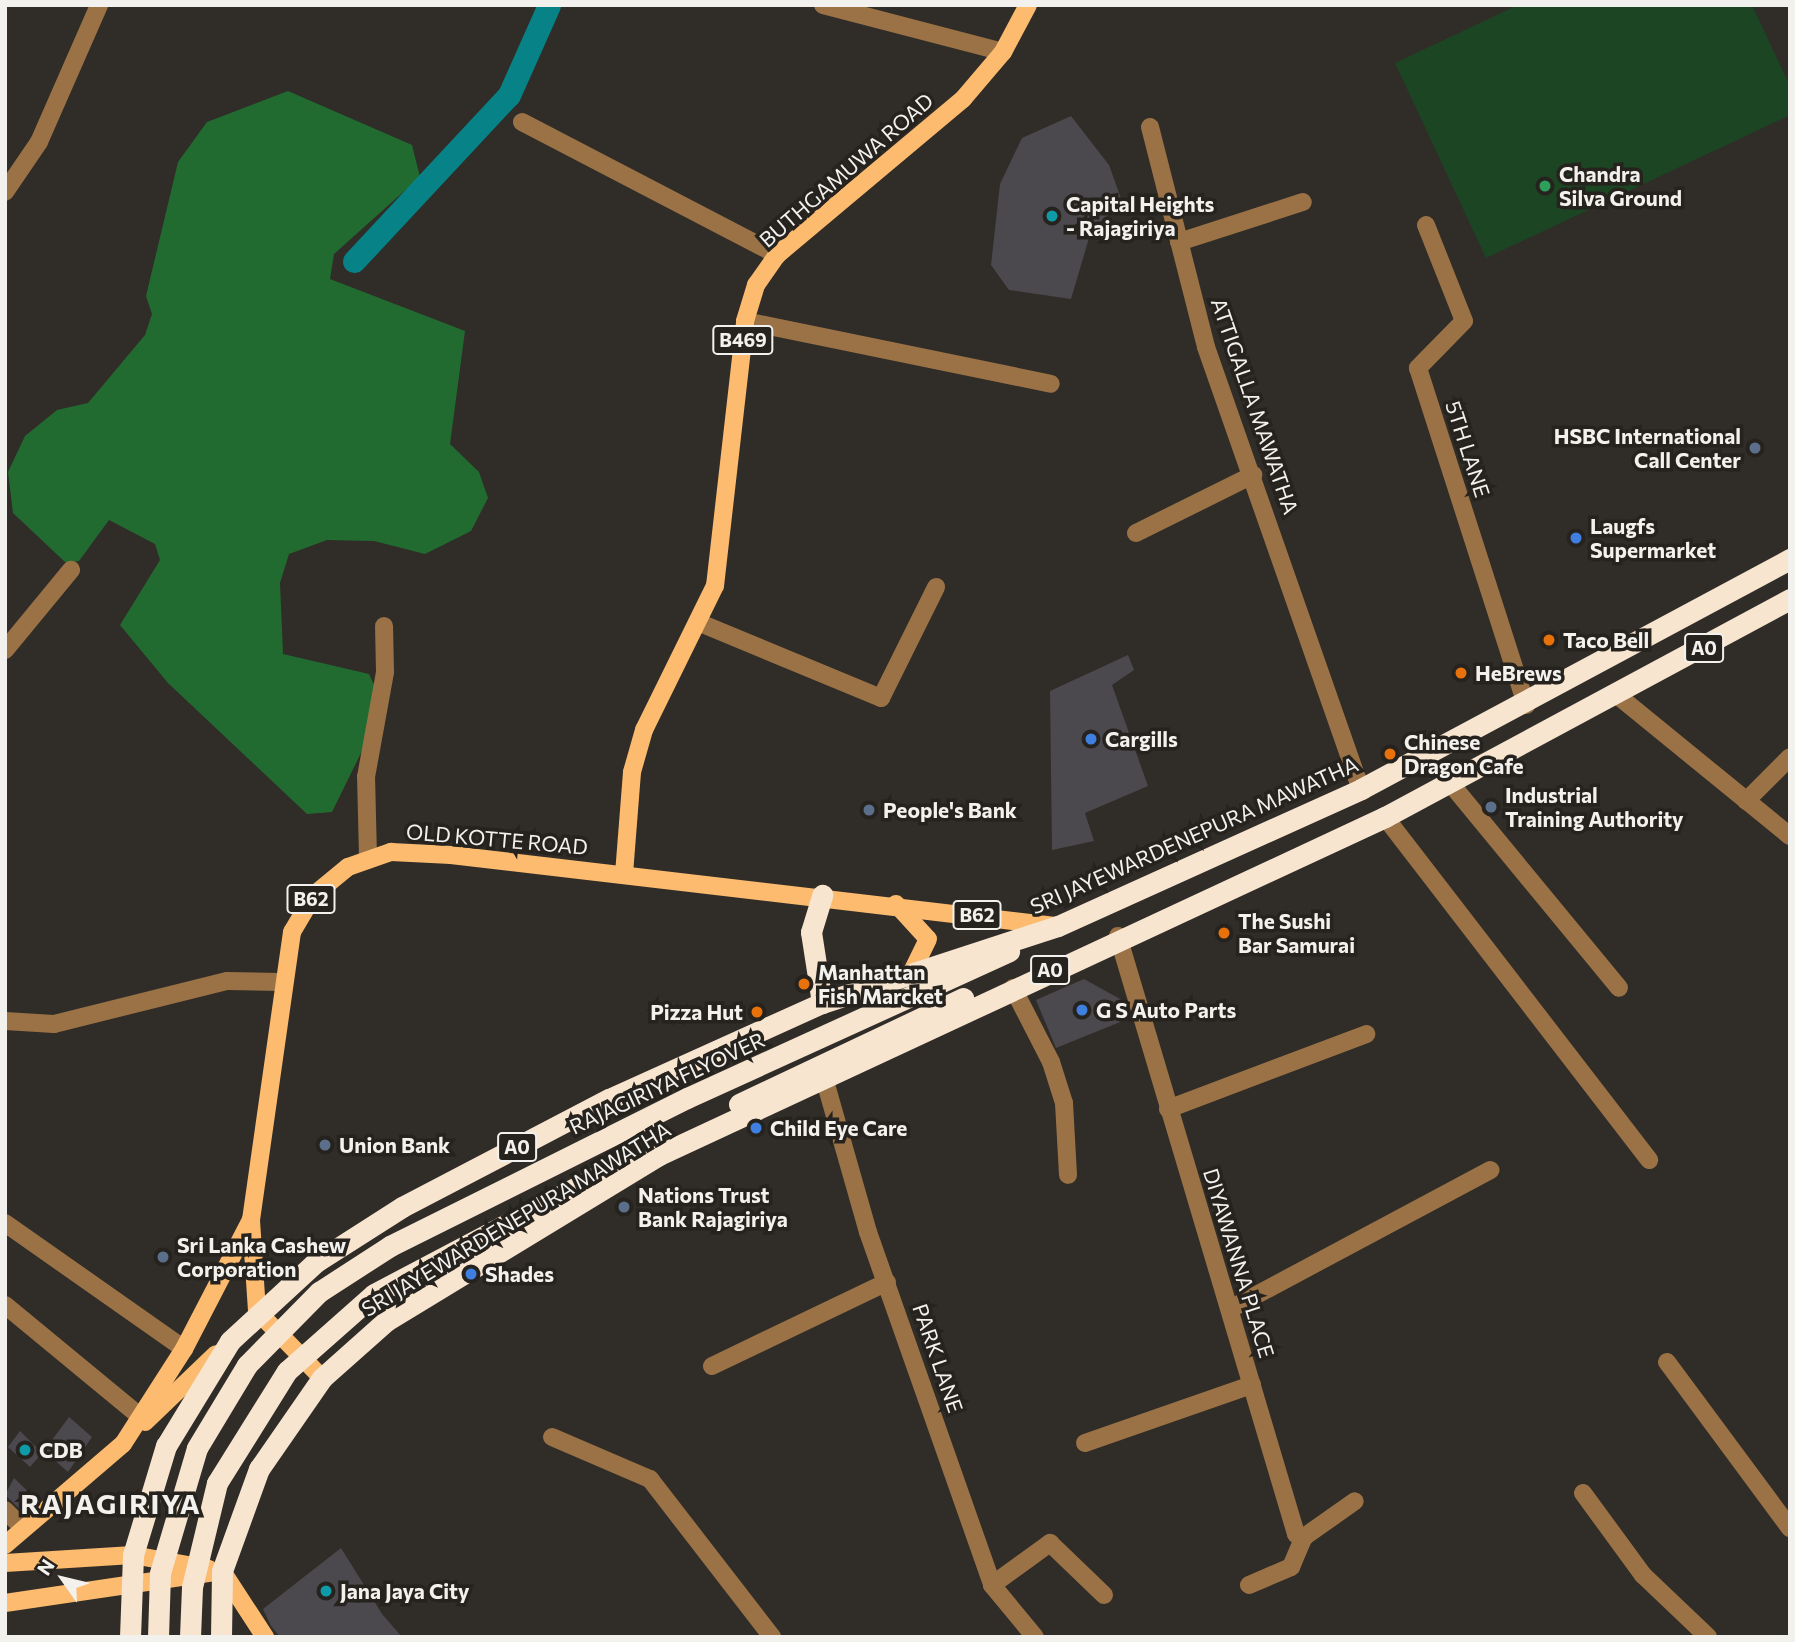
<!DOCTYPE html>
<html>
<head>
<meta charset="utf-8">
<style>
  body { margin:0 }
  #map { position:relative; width:1795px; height:1642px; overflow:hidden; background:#302c28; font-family:Commissioner,sans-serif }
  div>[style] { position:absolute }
  .green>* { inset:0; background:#1c4623 }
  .forest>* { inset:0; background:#226b30 }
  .canal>* { height:23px; margin:-11.5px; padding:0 11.5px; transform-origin:11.5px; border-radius:11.5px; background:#078387 }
  .building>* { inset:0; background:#4b494e }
  .minor>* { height:18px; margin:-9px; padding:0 9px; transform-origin:9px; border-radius:9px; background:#9a7245 }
  .major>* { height:18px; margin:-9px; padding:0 9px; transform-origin:9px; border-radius:9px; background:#fcbb6e }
  .highway>* { height:21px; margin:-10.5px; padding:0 10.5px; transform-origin:10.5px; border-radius:10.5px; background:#f8e5d0 }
  .dots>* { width:19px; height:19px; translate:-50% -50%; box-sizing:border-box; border:4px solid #26231f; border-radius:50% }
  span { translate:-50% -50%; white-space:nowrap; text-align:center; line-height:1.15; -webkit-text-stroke:7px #26231f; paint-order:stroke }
  .shield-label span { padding:2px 5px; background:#26231f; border:2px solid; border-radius:5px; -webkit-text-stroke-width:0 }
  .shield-label { font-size:19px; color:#f3f1ee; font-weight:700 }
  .street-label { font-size:21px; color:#f3f1ee }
  .poi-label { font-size:21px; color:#f3f1ee; font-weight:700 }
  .left { translate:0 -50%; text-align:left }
  .right { translate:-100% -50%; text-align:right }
  .district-label { font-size:28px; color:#f3f1ee; font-weight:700; letter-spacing:2px }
  .frame { position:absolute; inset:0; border:7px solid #f3f1ee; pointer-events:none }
  .north { position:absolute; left:28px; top:1544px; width:70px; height:70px; -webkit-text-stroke:5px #26231f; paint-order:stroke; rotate:304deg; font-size:19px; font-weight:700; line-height:28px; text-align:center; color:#f3f1ee }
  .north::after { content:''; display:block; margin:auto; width:24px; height:32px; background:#f3f1ee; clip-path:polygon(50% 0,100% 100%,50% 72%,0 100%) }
</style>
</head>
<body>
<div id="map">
  <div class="green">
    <div style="clip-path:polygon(1518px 5px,1752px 5px,1790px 86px,1790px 115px,1486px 258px,1395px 63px)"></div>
  </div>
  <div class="forest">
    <div style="clip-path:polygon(288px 91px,412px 145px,420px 177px,334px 254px,330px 279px,465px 331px,450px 444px,479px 472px,488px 498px,471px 531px,425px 554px,374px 541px,327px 540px,289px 554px,280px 583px,283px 654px,369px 674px,384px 706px,332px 812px,307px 814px,168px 683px,120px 625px,160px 560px,155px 544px,109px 520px,79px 561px,66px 563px,13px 513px,8px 472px,25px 436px,57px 410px,88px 403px,145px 335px,152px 314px,146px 296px,178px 162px,207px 122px)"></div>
  </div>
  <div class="canal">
    <div style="left:354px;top:261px;width:227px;rotate:-47deg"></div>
    <div style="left:509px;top:95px;width:98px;rotate:-66deg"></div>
  </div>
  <div class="building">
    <div style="clip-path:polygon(1071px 116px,1109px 165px,1123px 204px,1092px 228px,1071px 299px,1009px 290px,991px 265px,1000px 184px,1022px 138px)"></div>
    <div style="clip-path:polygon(1128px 655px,1134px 670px,1112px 685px,1148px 786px,1085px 813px,1094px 841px,1052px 850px,1050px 691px)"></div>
    <div style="clip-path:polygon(1084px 979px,1122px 1000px,1125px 1020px,1056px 1048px,1036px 1000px)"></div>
    <div style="clip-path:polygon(69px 1417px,92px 1437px,68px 1472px,44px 1451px)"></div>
    <div style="clip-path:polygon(20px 1431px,42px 1453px,30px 1467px,8px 1447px)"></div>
    <div style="clip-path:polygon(14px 1478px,37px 1500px,24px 1513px,5px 1495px)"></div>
    <div style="clip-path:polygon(341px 1548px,382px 1614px,402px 1637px,280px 1637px,271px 1626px,263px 1609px)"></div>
  </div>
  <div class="minor">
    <div style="left:823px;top:5px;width:186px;rotate:14.6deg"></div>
    <div style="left:522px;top:122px;width:288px;rotate:27.5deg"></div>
    <div style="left:1150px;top:127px;width:227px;rotate:75.7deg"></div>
    <div style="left:1206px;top:347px;width:468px;rotate:70.7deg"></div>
    <div style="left:5px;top:192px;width:60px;rotate:-55.8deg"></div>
    <div style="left:39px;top:142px;width:150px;rotate:-66.3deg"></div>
    <div style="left:1426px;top:225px;width:103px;rotate:68.4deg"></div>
    <div style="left:1464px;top:321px;width:66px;rotate:134.4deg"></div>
    <div style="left:1418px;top:368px;width:354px;rotate:72.2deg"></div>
    <div style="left:1179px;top:242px;width:130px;rotate:-17.9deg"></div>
    <div style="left:745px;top:321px;width:312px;rotate:11.6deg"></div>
    <div style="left:1136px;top:533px;width:131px;rotate:-26.4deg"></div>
    <div style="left:700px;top:623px;width:196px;rotate:22.5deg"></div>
    <div style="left:881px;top:698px;width:124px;rotate:-63.6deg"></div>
    <div style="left:5px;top:650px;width:104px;rotate:-50.5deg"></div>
    <div style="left:1617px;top:695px;width:223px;rotate:39.2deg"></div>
    <div style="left:1451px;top:784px;width:264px;rotate:50.5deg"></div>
    <div style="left:1746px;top:801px;width:62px;rotate:-45deg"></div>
    <div style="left:1385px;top:817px;width:433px;rotate:52.4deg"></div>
    <div style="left:368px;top:857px;width:80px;rotate:-91.4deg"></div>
    <div style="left:366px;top:777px;width:107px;rotate:-79.7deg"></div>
    <div style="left:385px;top:672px;width:46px;rotate:-91.2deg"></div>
    <div style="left:1118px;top:936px;width:624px;rotate:73.42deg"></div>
    <div style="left:1296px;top:1534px;width:9px;rotate:21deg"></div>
    <div style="left:1304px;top:1537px;width:62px;rotate:-35.2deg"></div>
    <div style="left:1013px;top:988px;width:83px;rotate:62.8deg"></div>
    <div style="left:1051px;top:1062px;width:43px;rotate:72.4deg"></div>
    <div style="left:1064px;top:1103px;width:72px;rotate:86.8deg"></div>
    <div style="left:5px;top:1021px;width:49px;rotate:3.5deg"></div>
    <div style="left:54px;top:1024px;width:178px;rotate:-14deg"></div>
    <div style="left:227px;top:981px;width:53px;rotate:1.1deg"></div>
    <div style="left:825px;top:1081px;width:157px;rotate:74.1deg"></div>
    <div style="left:868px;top:1232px;width:374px;rotate:70.6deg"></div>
    <div style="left:992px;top:1585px;width:67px;rotate:50.4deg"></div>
    <div style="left:1168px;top:1109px;width:212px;rotate:-20.7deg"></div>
    <div style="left:5px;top:1223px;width:219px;rotate:35.1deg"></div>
    <div style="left:5px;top:1305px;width:176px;rotate:39.5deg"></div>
    <div style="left:1232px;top:1308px;width:293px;rotate:-28.1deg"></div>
    <div style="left:1667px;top:1362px;width:207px;rotate:53.5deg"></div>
    <div style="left:712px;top:1366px;width:194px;rotate:-25.6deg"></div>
    <div style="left:552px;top:1437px;width:107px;rotate:23.2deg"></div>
    <div style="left:650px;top:1479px;width:200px;rotate:52.3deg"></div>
    <div style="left:1085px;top:1443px;width:177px;rotate:-19.2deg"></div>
    <div style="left:1583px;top:1493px;width:102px;rotate:53.8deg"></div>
    <div style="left:1643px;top:1575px;width:90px;rotate:43.6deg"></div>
    <div style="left:5px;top:1510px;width:25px;rotate:45deg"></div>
    <div style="left:992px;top:1585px;width:72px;rotate:-35.9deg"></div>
    <div style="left:1050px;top:1543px;width:75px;rotate:43.9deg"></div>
    <div style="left:1249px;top:1585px;width:46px;rotate:-23.2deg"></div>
    <div style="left:1291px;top:1567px;width:33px;rotate:-67deg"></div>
  </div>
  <div class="major">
    <div style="left:624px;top:874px;width:102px;rotate:-85.5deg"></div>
    <div style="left:632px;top:772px;width:44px;rotate:-74.1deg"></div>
    <div style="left:644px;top:730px;width:161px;rotate:-63.8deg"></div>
    <div style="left:715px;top:586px;width:267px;rotate:-83.5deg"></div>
    <div style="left:745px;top:321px;width:38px;rotate:-73deg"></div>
    <div style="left:756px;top:285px;width:37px;rotate:-55deg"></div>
    <div style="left:777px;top:255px;width:243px;rotate:-40deg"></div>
    <div style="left:963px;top:99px;width:62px;rotate:-49.6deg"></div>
    <div style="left:1003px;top:52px;width:53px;rotate:-62deg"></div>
    <div style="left:896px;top:904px;width:47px;rotate:47.6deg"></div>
    <div style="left:928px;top:939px;width:34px;rotate:116deg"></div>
    <div style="left:322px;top:1378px;width:93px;rotate:-134.1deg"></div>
    <div style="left:257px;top:1311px;width:91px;rotate:-93.8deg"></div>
    <div style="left:251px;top:1220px;width:291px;rotate:-81.9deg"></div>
    <div style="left:292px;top:932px;width:43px;rotate:-59.3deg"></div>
    <div style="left:314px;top:895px;width:44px;rotate:-39.5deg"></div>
    <div style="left:348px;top:867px;width:46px;rotate:-19.2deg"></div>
    <div style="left:391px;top:852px;width:60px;rotate:2.9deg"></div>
    <div style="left:451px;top:855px;width:608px;rotate:6.7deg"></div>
    <div style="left:145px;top:1422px;width:98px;rotate:-43.8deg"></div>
    <div style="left:5px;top:1545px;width:155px;rotate:-40.6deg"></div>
    <div style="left:123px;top:1444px;width:113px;rotate:-57.3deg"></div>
    <div style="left:184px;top:1349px;width:145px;rotate:-62.6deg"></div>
    <div style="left:5px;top:1563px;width:128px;rotate:-3.6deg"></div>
    <div style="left:133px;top:1555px;width:77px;rotate:10.4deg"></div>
    <div style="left:222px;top:1571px;width:79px;rotate:56.9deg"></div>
    <div style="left:5px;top:1603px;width:219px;rotate:-8.4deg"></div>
  </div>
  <div class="highway">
    <div style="left:822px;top:1003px;width:72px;rotate:-98.8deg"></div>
    <div style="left:811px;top:932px;width:39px;rotate:-73deg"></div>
    <div style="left:739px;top:1104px;width:248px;rotate:-25.3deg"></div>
    <div style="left:130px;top:1637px;width:82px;rotate:-87.9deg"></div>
    <div style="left:133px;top:1555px;width:114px;rotate:-73.2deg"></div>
    <div style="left:166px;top:1446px;width:123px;rotate:-58.6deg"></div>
    <div style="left:230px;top:1341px;width:117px;rotate:-42.6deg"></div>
    <div style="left:316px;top:1262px;width:102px;rotate:-32.6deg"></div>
    <div style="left:402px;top:1207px;width:233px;rotate:-27.6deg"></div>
    <div style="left:609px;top:1099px;width:234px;rotate:-24.3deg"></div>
    <div style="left:822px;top:1003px;width:248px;rotate:-18.1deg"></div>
    <div style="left:1058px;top:926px;width:333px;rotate:-24.3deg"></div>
    <div style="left:1361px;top:789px;width:487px;rotate:-28.2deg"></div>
    <div style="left:158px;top:1637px;width:64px;rotate:-88.2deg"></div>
    <div style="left:160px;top:1573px;width:130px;rotate:-73.5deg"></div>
    <div style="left:197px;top:1448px;width:97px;rotate:-58.9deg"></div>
    <div style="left:247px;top:1365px;width:103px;rotate:-45.4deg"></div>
    <div style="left:319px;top:1292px;width:85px;rotate:-32.9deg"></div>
    <div style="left:390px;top:1246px;width:332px;rotate:-26.5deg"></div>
    <div style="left:687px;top:1098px;width:354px;rotate:-24.5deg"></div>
    <div style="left:190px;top:1637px;width:50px;rotate:-87.7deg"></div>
    <div style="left:192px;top:1587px;width:107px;rotate:-76.5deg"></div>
    <div style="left:217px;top:1483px;width:132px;rotate:-58deg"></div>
    <div style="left:287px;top:1371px;width:116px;rotate:-41.5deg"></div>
    <div style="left:374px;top:1294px;width:285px;rotate:-27.8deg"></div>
    <div style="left:221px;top:1637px;width:66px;rotate:-89.1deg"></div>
    <div style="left:222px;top:1571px;width:109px;rotate:-70.1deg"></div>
    <div style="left:259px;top:1469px;width:111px;rotate:-55.3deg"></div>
    <div style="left:322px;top:1378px;width:86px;rotate:-41.7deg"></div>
    <div style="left:386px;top:1321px;width:320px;rotate:-31.3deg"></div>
    <div style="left:659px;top:1155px;width:801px;rotate:-24.97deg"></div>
    <div style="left:1385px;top:817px;width:460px;rotate:-28.3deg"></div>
  </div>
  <div class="dots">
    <div style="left:1545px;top:186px;background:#2e9e5b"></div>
    <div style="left:1052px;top:216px;background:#0f9aa8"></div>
    <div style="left:1755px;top:448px;background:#5c6f8a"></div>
    <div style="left:1576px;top:538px;background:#3f7fe0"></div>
    <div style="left:1549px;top:640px;background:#e8710a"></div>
    <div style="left:1461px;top:673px;background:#e8710a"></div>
    <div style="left:1091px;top:739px;background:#3f7fe0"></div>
    <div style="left:1390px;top:754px;background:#e8710a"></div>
    <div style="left:1491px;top:807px;background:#5c6f8a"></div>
    <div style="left:869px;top:810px;background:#5c6f8a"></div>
    <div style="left:1224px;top:933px;background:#e8710a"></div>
    <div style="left:804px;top:984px;background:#e8710a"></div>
    <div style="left:1082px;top:1010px;background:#3f7fe0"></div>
    <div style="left:757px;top:1012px;background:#e8710a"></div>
    <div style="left:756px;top:1128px;background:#3f7fe0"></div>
    <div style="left:325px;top:1145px;background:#5c6f8a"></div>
    <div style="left:624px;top:1207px;background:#5c6f8a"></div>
    <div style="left:163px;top:1257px;background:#5c6f8a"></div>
    <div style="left:471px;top:1274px;background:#3f7fe0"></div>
    <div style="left:25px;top:1450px;background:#0f9aa8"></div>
    <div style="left:326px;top:1591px;background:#0f9aa8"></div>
  </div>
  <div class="shield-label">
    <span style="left:743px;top:340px">B469</span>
    <span style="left:1704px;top:648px">A0</span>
    <span style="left:311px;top:899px">B62</span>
    <span style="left:977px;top:915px">B62</span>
    <span style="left:1050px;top:970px">A0</span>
    <span style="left:517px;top:1147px">A0</span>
  </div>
  <div class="street-label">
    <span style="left:846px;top:170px;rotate:-41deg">BUTHGAMUWA ROAD</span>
    <span style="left:1255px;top:406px;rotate:71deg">ATTIGALLA MAWATHA</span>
    <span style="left:1468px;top:449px;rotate:72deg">5TH LANE</span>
    <span style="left:1194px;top:835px;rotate:-24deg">SRI JAYEWARDENEPURA MAWATHA</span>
    <span style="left:497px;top:839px;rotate:5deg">OLD KOTTE ROAD</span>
    <span style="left:667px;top:1083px;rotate:-25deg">RAJAGIRIYA FLYOVER</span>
    <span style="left:516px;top:1219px;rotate:-31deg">SRI JAYEWARDENEPURA MAWATHA</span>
    <span style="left:1239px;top:1263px;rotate:73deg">DIYAWANNA PLACE</span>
    <span style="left:938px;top:1358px;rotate:71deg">PARK LANE</span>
  </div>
  <div class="poi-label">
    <span class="left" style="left:1559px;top:186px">Chandra<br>Silva Ground</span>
    <span class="left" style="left:1066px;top:216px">Capital Heights<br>- Rajagiriya</span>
    <span class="right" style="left:1741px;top:448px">HSBC International<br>Call Center</span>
    <span class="left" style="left:1590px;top:538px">Laugfs<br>Supermarket</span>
    <span class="left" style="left:1563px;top:640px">Taco Bell</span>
    <span class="left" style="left:1475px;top:673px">HeBrews</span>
    <span class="left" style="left:1105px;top:739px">Cargills</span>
    <span class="left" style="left:1404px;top:754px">Chinese<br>Dragon Cafe</span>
    <span class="left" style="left:1505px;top:807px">Industrial<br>Training Authority</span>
    <span class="left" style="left:883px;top:810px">People's Bank</span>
    <span class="left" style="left:1238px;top:933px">The Sushi<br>Bar Samurai</span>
    <span class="left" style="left:818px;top:984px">Manhattan<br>Fish Marcket</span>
    <span class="left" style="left:1096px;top:1010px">G S Auto Parts</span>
    <span class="right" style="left:743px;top:1012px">Pizza Hut</span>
    <span class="left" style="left:770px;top:1128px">Child Eye Care</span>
    <span class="left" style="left:339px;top:1145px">Union Bank</span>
    <span class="left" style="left:638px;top:1207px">Nations Trust<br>Bank Rajagiriya</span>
    <span class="left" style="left:177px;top:1257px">Sri Lanka Cashew<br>Corporation</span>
    <span class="left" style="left:485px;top:1274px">Shades</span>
    <span class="left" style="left:39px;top:1450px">CDB</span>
    <span class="left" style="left:340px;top:1591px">Jana Jaya City</span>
  </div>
  <div class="district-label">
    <span style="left:111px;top:1503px">RAJAGIRIYA</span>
  </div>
  <div class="frame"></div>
  <div class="north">N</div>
</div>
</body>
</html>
